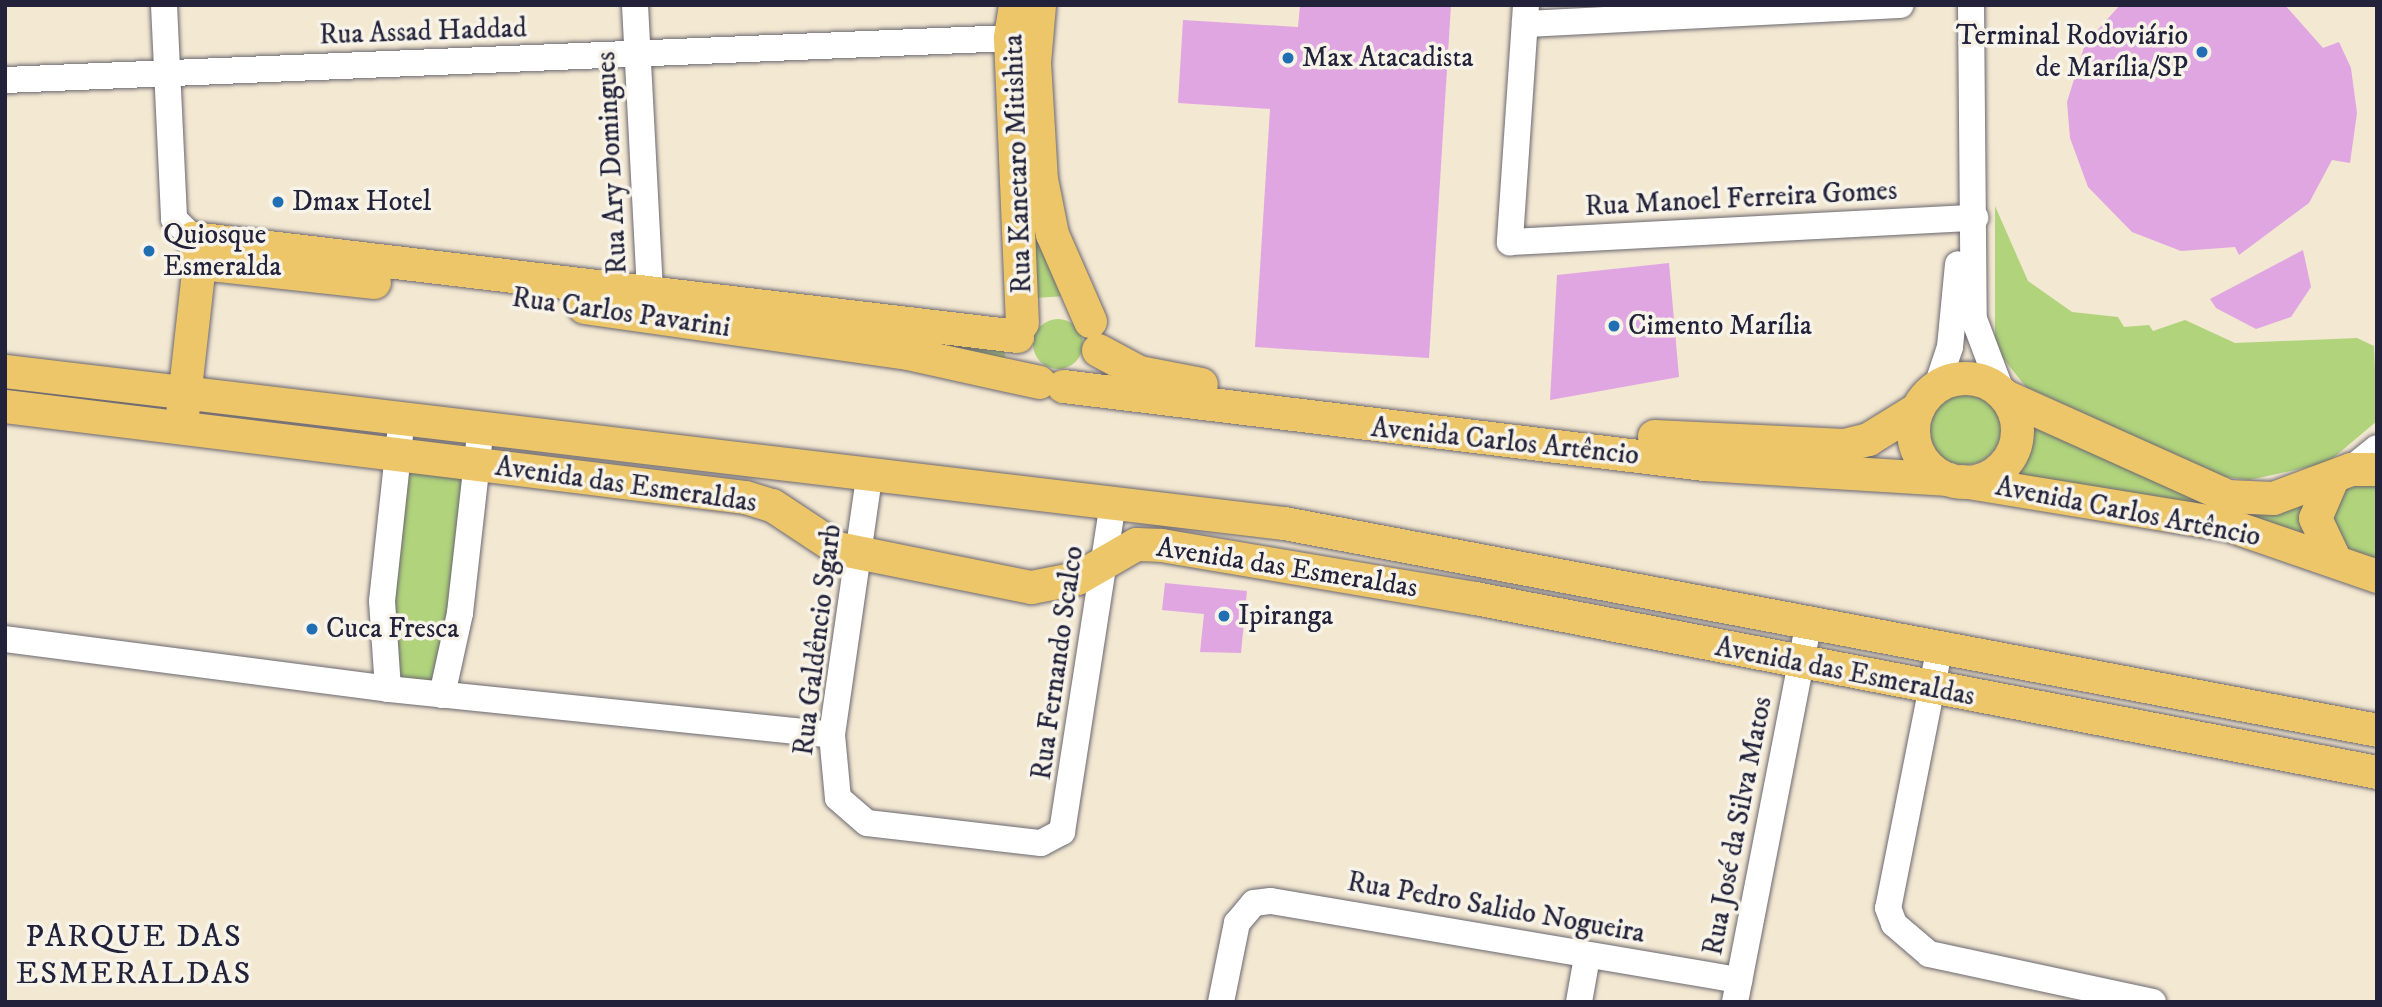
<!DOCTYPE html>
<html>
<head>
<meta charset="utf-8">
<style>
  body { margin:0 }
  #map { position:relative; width:2382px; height:1007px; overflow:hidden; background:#f3e8d2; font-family:"IM FELL DW Pica",serif }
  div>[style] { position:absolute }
  .green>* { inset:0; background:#b0d37c }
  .round { border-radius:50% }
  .building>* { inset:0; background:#e0a6e2 }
  .roads { filter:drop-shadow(0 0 2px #6b6770) drop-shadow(0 0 2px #6b6770) }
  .minor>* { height:26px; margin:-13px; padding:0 13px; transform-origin:13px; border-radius:13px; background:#fff }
  .major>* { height:33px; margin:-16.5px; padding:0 16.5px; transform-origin:16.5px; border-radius:16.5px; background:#ecc669 }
  .major>.ring { margin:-16.5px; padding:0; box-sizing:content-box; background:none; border:33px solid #ecc669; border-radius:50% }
  .dots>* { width:19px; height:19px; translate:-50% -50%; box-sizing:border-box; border:4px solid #f7f3e8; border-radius:50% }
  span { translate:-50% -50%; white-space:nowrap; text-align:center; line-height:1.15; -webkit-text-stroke:7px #f7f3e8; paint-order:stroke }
  .street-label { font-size:28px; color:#22223b }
  .poi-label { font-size:28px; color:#22223b }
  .right { translate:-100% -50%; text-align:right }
  .left { translate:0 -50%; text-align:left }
  .quarter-label { font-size:32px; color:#22223b; letter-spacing:2px }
  .frame { position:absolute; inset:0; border:7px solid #22223b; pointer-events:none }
</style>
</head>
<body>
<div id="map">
  <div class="green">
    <div style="clip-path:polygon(1031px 174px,1067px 296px,1033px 298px)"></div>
    <div style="clip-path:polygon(1995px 206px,2028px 281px,2072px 312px,2118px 317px,2124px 327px,2149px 325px,2153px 331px,2185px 320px,2235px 343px,2357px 338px,2374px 346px,2377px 421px,2327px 463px,2249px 480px,2225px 477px,2026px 387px,1995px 348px)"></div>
    <div class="round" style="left:1033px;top:319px;width:50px;height:50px"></div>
    <div style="clip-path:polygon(935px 338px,1005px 347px,1005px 360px,935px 348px)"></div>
    <div class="round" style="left:1929px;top:393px;width:72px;height:72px"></div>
    <div style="clip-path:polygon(2029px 424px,2302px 504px,2302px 536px,2004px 476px,2024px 451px)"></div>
    <div style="clip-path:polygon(396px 453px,477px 464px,442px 695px,388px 689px)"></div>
    <div style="clip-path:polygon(2377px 480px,2377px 557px,2361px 557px,2349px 553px,2328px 511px,2341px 489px)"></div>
  </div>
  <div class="building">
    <div style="clip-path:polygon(1300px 5px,1451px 5px,1429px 358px,1255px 347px,1270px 109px,1178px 103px,1183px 20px,1298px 27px)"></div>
    <div style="clip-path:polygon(2120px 5px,2285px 5px,2323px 48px,2339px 42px,2351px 68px,2357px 113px,2350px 163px,2332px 160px,2309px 203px,2239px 255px,2235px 247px,2181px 251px,2132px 232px,2088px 187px,2070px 138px,2067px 102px,2085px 44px)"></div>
    <div style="clip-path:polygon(2303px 250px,2311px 287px,2291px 317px,2256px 329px,2216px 308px,2210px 299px)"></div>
    <div style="clip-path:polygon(1669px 263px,1679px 377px,1550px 400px,1557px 275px)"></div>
    <div style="clip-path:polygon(1165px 583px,1247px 591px,1241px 653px,1200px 652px,1204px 614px,1162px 610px)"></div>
  </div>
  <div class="roads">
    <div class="minor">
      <div style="left:164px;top:5px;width:214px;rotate:87.3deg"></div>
      <div style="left:174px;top:219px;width:27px;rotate:45deg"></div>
      <div style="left:635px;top:5px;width:306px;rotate:87deg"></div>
      <div style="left:1526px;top:5px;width:238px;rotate:93.9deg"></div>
      <div style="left:1510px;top:242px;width:466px;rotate:-3deg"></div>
      <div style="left:1971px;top:5px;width:314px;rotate:89.5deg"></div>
      <div style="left:1974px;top:319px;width:79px;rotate:69.3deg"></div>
      <div style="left:1525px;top:24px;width:376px;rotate:-2.9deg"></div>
      <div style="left:5px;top:80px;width:1006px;rotate:-2.39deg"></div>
      <div style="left:1937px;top:386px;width:41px;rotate:-71.6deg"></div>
      <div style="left:1950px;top:347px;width:83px;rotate:-84.5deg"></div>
      <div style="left:2351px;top:469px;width:33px;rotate:-39deg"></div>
      <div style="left:870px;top:471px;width:267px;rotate:98.2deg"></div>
      <div style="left:832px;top:735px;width:63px;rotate:84.6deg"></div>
      <div style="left:838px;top:798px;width:38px;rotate:41deg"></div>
      <div style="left:867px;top:823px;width:175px;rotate:6.6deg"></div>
      <div style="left:1041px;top:843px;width:24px;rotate:-28deg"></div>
      <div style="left:1062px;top:832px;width:335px;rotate:-81.2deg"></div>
      <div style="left:5px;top:639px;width:386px;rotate:7.4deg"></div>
      <div style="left:388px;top:689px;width:446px;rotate:5.9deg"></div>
      <div style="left:1940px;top:646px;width:267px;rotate:101.2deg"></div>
      <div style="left:1888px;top:908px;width:17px;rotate:69deg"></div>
      <div style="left:1894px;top:924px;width:46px;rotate:40.6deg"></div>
      <div style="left:1929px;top:954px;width:229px;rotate:12.1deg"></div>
      <div style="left:388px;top:689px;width:88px;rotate:-93.9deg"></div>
      <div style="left:382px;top:601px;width:186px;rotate:-83.8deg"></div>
      <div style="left:442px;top:695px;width:84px;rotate:-77.6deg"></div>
      <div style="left:460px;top:613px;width:189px;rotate:-83.6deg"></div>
      <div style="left:1221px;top:1002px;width:81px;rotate:-78.6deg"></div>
      <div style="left:1237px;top:923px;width:26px;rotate:-50deg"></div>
      <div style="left:1254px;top:903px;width:17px;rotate:-7deg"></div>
      <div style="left:1271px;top:901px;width:475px;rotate:9.6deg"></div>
      <div style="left:1579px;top:1002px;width:46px;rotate:-79.9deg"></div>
      <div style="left:1735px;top:1002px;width:389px;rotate:-79deg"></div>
    </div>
    <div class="major">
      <div style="left:1015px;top:5px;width:33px;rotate:99deg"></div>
      <div style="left:1010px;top:38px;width:285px;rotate:87.6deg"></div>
      <div style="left:1039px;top:5px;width:57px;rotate:95deg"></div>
      <div style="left:1034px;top:62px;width:117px;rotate:86.6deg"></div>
      <div style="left:1041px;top:179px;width:56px;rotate:78.7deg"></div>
      <div style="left:1052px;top:234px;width:95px;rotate:66.4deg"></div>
      <div style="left:199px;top:263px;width:176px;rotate:6.2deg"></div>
      <div style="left:584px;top:307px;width:326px;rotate:8.1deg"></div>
      <div style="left:907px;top:353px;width:135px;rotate:12.4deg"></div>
      <div style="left:1098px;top:350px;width:47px;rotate:28.2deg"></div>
      <div style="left:1139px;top:372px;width:63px;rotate:11deg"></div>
      <div style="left:5px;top:371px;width:1288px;rotate:6.78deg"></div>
      <div style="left:1284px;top:523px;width:1112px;rotate:10.72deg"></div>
      <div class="ring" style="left:1913px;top:378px;width:71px;height:71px"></div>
      <div style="left:1063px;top:386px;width:646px;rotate:6.94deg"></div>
      <div style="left:1704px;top:464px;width:245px;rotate:3.5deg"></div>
      <div style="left:2005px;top:396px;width:243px;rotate:24.2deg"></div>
      <div style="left:2227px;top:496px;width:46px;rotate:2.5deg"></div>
      <div style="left:2273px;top:498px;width:83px;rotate:-20.4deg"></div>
      <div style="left:2351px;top:469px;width:26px"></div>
      <div style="left:5px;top:406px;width:746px;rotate:7.01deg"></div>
      <div style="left:745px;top:497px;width:28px;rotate:17deg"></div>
      <div style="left:772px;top:505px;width:78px;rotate:33.5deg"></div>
      <div style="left:837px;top:548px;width:198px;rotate:11.4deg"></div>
      <div style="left:1031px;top:587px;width:47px;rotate:-11.1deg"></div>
      <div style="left:1077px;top:578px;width:68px;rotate:-30deg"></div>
      <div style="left:1136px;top:544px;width:25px;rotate:2deg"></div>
      <div style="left:1161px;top:545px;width:318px;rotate:9.6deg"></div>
      <div style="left:1475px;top:598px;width:919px;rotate:10.92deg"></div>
      <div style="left:182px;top:415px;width:153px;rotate:-83.6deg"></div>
      <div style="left:199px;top:263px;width:26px;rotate:-103deg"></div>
      <div style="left:193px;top:238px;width:830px;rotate:6.78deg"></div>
      <div style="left:1654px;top:436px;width:190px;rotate:2.7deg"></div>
      <div style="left:1844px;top:445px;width:25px;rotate:-14deg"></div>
      <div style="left:1868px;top:439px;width:59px;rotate:-31.8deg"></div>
      <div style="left:1962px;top:481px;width:267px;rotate:9.3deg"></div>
      <div style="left:2226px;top:524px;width:160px;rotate:19deg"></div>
      <div style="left:2331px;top:481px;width:40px;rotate:113.4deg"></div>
      <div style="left:2315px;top:518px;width:44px;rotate:64.6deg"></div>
    </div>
  </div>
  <div class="dots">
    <div style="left:2202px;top:52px;background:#1f6fb2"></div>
    <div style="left:1288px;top:58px;background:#1f6fb2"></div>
    <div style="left:278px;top:202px;background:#1f6fb2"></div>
    <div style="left:149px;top:251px;background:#1f6fb2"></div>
    <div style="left:1614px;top:326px;background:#1f6fb2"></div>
    <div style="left:1224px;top:616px;background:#1f6fb2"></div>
    <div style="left:312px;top:629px;background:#1f6fb2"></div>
  </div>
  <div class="street-label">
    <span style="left:423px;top:32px;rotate:-2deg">Rua Assad Haddad</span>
    <span style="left:612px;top:163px;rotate:-93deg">Rua Ary Domingues</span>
    <span style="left:1018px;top:164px;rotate:-92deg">Rua Kanetaro Mitishita</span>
    <span style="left:1741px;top:199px;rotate:-3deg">Rua Manoel Ferreira Gomes</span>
    <span style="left:621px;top:313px;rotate:8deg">Rua Carlos Pavarini</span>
    <span style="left:1505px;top:442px;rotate:6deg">Avenida Carlos Artêncio</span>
    <span style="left:626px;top:485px;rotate:8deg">Avenida das Esmeraldas</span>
    <span style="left:2128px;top:512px;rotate:11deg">Avenida Carlos Artêncio</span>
    <span style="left:1287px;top:568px;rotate:9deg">Avenida das Esmeraldas</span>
    <span style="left:818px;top:640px;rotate:-83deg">Rua Galdêncio Sgarb</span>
    <span style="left:1058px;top:663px;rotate:-82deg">Rua Fernando Scalco</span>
    <span style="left:1845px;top:672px;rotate:11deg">Avenida das Esmeraldas</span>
    <span style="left:1738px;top:826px;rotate:-79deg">Rua José da Silva Matos</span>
    <span style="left:1496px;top:908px;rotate:10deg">Rua Pedro Salido Nogueira</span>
  </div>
  <div class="poi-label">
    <span class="right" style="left:2188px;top:52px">Terminal Rodoviário<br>de Marília/SP</span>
    <span class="left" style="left:1302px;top:58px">Max Atacadista</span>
    <span class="left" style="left:292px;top:202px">Dmax Hotel</span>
    <span class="left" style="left:163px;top:251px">Quiosque<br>Esmeralda</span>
    <span class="left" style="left:1628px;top:326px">Cimento Marília</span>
    <span class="left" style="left:1238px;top:616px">Ipiranga</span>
    <span class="left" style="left:326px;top:629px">Cuca Fresca</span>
  </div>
  <div class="quarter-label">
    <span style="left:134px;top:956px">PARQUE DAS<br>ESMERALDAS</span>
  </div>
  <div class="frame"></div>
</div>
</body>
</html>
